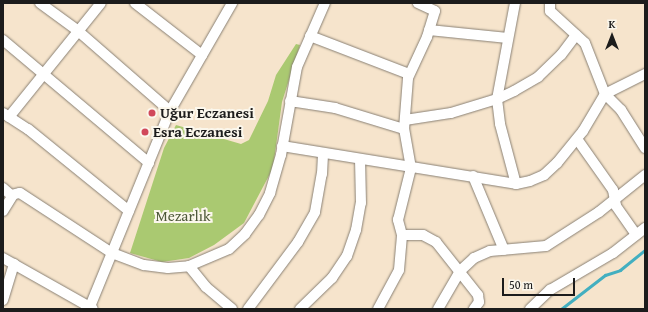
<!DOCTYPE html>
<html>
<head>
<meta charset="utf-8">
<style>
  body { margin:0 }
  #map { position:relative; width:648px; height:312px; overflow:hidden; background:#f6e4cc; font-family:"Gentium Book Plus",serif }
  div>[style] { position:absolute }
  .green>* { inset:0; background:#aac971 }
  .stream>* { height:3px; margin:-1.5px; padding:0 1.5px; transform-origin:1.5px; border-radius:1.5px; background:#43afc0 }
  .roads { filter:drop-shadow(0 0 1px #898074) drop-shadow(0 0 1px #898074) }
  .minor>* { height:10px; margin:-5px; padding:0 5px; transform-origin:5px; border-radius:5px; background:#fff }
  .dots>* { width:11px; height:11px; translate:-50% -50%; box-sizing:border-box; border:2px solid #fbf7ec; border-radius:50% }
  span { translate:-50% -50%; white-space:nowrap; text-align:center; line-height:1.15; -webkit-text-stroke:4px #fbf7ec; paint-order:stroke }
  .poi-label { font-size:15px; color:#1c1c1c; font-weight:700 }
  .left { translate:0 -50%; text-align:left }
  .park-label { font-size:15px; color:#4e593a }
  .frame { position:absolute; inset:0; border:4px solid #1c1c1c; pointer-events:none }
  .north { position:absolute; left:592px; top:16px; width:40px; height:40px; -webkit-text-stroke:3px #fbf7ec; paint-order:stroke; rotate:0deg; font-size:11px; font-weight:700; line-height:16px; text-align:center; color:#1c1c1c }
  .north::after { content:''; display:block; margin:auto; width:14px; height:18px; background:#1c1c1c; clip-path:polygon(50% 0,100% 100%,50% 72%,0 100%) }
  .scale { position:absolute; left:502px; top:278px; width:73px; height:18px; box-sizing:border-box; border:2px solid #1c1c1c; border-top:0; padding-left:5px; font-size:12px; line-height:14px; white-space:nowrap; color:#1c1c1c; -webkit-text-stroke:3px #fbf7ec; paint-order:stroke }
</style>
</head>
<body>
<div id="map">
  <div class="green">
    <div style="clip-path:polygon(296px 44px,300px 45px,282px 102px,273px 168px,244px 223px,214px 245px,189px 258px,162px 262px,130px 253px,164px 148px,176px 125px,241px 144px,249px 140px,268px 101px,276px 75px)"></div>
  </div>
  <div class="stream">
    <div style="left:561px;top:309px;width:56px;rotate:-37.7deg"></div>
    <div style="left:605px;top:275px;width:16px;rotate:-18deg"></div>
    <div style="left:620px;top:270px;width:32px;rotate:-39deg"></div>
  </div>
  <div class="roads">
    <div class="minor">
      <div style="left:40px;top:3px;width:46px;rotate:36.1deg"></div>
      <div style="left:77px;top:30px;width:123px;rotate:41.1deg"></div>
      <div style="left:135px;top:3px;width:85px;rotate:37.8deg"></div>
      <div style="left:515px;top:3px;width:98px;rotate:100.6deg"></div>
      <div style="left:497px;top:99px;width:25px;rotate:83deg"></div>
      <div style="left:500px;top:124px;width:62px;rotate:75.1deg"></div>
      <div style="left:550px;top:3px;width:8px;rotate:90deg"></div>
      <div style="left:550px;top:11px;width:47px;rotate:42.4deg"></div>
      <div style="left:585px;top:43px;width:55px;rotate:68.6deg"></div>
      <div style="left:605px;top:94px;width:23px;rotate:45deg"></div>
      <div style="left:621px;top:110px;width:45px;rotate:57.7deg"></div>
      <div style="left:429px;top:30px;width:79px;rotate:5.8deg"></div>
      <div style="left:310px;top:36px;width:106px;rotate:21deg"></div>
      <div style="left:3px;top:40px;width:191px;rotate:40.1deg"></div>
      <div style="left:290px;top:101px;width:46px;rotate:8.8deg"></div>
      <div style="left:335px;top:108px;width:72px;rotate:16.9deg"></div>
      <div style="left:3px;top:113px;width:30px;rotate:33deg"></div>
      <div style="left:28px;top:129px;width:130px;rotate:39.1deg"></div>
      <div style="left:9px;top:117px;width:146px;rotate:-51.1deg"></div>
      <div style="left:405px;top:120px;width:47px;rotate:-8.7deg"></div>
      <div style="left:451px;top:113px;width:48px;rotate:-16.9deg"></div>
      <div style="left:497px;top:99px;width:19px;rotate:-25deg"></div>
      <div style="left:514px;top:91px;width:28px;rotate:-30deg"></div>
      <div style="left:538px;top:77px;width:32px;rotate:-44deg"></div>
      <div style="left:561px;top:55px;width:25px;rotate:-53deg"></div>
      <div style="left:577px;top:139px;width:62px;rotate:54.8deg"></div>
      <div style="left:613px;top:190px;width:16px;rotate:79deg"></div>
      <div style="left:616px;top:206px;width:35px;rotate:55deg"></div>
      <div style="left:282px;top:146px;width:237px;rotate:9.2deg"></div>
      <div style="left:516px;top:184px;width:14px;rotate:-12deg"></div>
      <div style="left:530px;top:181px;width:15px;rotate:-23deg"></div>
      <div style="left:544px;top:175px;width:18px;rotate:-43deg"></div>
      <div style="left:557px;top:163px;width:41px;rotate:-50.9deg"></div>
      <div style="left:583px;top:131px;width:43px;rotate:-59.3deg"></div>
      <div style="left:605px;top:94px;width:45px;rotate:-26.6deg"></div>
      <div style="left:473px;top:176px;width:80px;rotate:67.3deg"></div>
      <div style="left:3px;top:188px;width:11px;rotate:41deg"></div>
      <div style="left:11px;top:195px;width:9px;rotate:-13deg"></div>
      <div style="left:20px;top:193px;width:110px;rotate:33.1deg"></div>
      <div style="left:112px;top:253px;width:34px;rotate:21deg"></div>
      <div style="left:144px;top:265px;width:24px;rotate:7deg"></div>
      <div style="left:168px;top:268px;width:21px;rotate:-5deg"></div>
      <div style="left:189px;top:266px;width:43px;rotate:-23deg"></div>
      <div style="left:229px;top:249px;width:22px;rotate:-43deg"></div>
      <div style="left:245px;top:234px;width:24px;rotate:-54deg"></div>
      <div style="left:259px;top:215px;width:25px;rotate:-63deg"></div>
      <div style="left:270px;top:193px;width:40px;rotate:-74deg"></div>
      <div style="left:281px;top:155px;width:89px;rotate:-79.7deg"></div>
      <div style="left:297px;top:67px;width:70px;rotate:-66.4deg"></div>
      <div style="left:3px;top:211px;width:19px;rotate:-58deg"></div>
      <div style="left:402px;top:235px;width:21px"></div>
      <div style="left:423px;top:235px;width:15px;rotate:28deg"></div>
      <div style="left:436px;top:242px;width:68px;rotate:51.6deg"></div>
      <div style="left:478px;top:295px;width:7px;rotate:82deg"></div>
      <div style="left:479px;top:302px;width:9px;rotate:126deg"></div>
      <div style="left:3px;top:258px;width:103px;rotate:29.5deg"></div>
      <div style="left:189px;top:266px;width:27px;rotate:51deg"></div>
      <div style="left:206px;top:287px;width:34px;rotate:40deg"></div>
      <div style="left:3px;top:300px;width:38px;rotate:-73deg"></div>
      <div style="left:89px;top:309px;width:214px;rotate:-67.8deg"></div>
      <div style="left:170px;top:111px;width:125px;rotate:-60.1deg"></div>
      <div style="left:248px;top:309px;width:84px;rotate:-53.3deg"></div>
      <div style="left:298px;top:242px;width:34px;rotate:-60deg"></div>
      <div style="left:315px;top:212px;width:39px;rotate:-80deg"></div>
      <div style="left:322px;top:174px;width:21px;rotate:-87deg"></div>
      <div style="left:300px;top:309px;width:45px;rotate:-44.1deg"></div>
      <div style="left:332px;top:278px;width:27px;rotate:-56deg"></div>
      <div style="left:347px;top:256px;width:28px;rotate:-71deg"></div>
      <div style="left:356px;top:230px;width:27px;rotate:-80deg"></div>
      <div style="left:361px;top:203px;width:44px;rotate:-91.3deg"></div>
      <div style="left:378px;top:309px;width:44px;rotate:-61.7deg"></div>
      <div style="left:399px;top:270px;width:35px;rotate:-85deg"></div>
      <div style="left:402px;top:235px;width:16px;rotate:-105deg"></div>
      <div style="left:398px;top:220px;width:54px;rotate:-76deg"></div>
      <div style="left:411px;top:168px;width:40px;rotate:-100deg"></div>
      <div style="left:404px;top:129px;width:51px;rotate:-85.5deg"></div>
      <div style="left:408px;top:78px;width:45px;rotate:-65.1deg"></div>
      <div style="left:427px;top:37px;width:27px;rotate:-73deg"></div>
      <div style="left:435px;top:11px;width:19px;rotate:-155deg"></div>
      <div style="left:438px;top:309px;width:44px;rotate:-59.9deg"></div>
      <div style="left:460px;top:271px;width:19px;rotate:-43deg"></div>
      <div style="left:474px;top:258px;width:17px;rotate:-24deg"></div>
      <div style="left:490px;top:251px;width:56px;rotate:-5.1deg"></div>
      <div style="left:546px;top:246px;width:63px;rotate:-32.7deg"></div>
      <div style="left:599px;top:212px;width:59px;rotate:-38.8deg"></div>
      <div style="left:530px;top:309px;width:28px;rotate:-44deg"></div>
      <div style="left:550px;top:290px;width:73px;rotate:-30.4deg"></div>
      <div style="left:613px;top:253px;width:41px;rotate:-38deg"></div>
    </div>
  </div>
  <div class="dots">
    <div style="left:152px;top:113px;background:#d1495b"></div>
    <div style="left:145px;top:132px;background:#d1495b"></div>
  </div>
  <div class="poi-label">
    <span class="left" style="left:160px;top:113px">Uğur Eczanesi</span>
    <span class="left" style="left:153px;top:132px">Esra Eczanesi</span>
  </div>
  <div class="park-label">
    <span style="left:183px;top:216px">Mezarlık</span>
  </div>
  <div class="frame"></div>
  <div class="north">K</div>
  <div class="scale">50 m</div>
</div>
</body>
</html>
